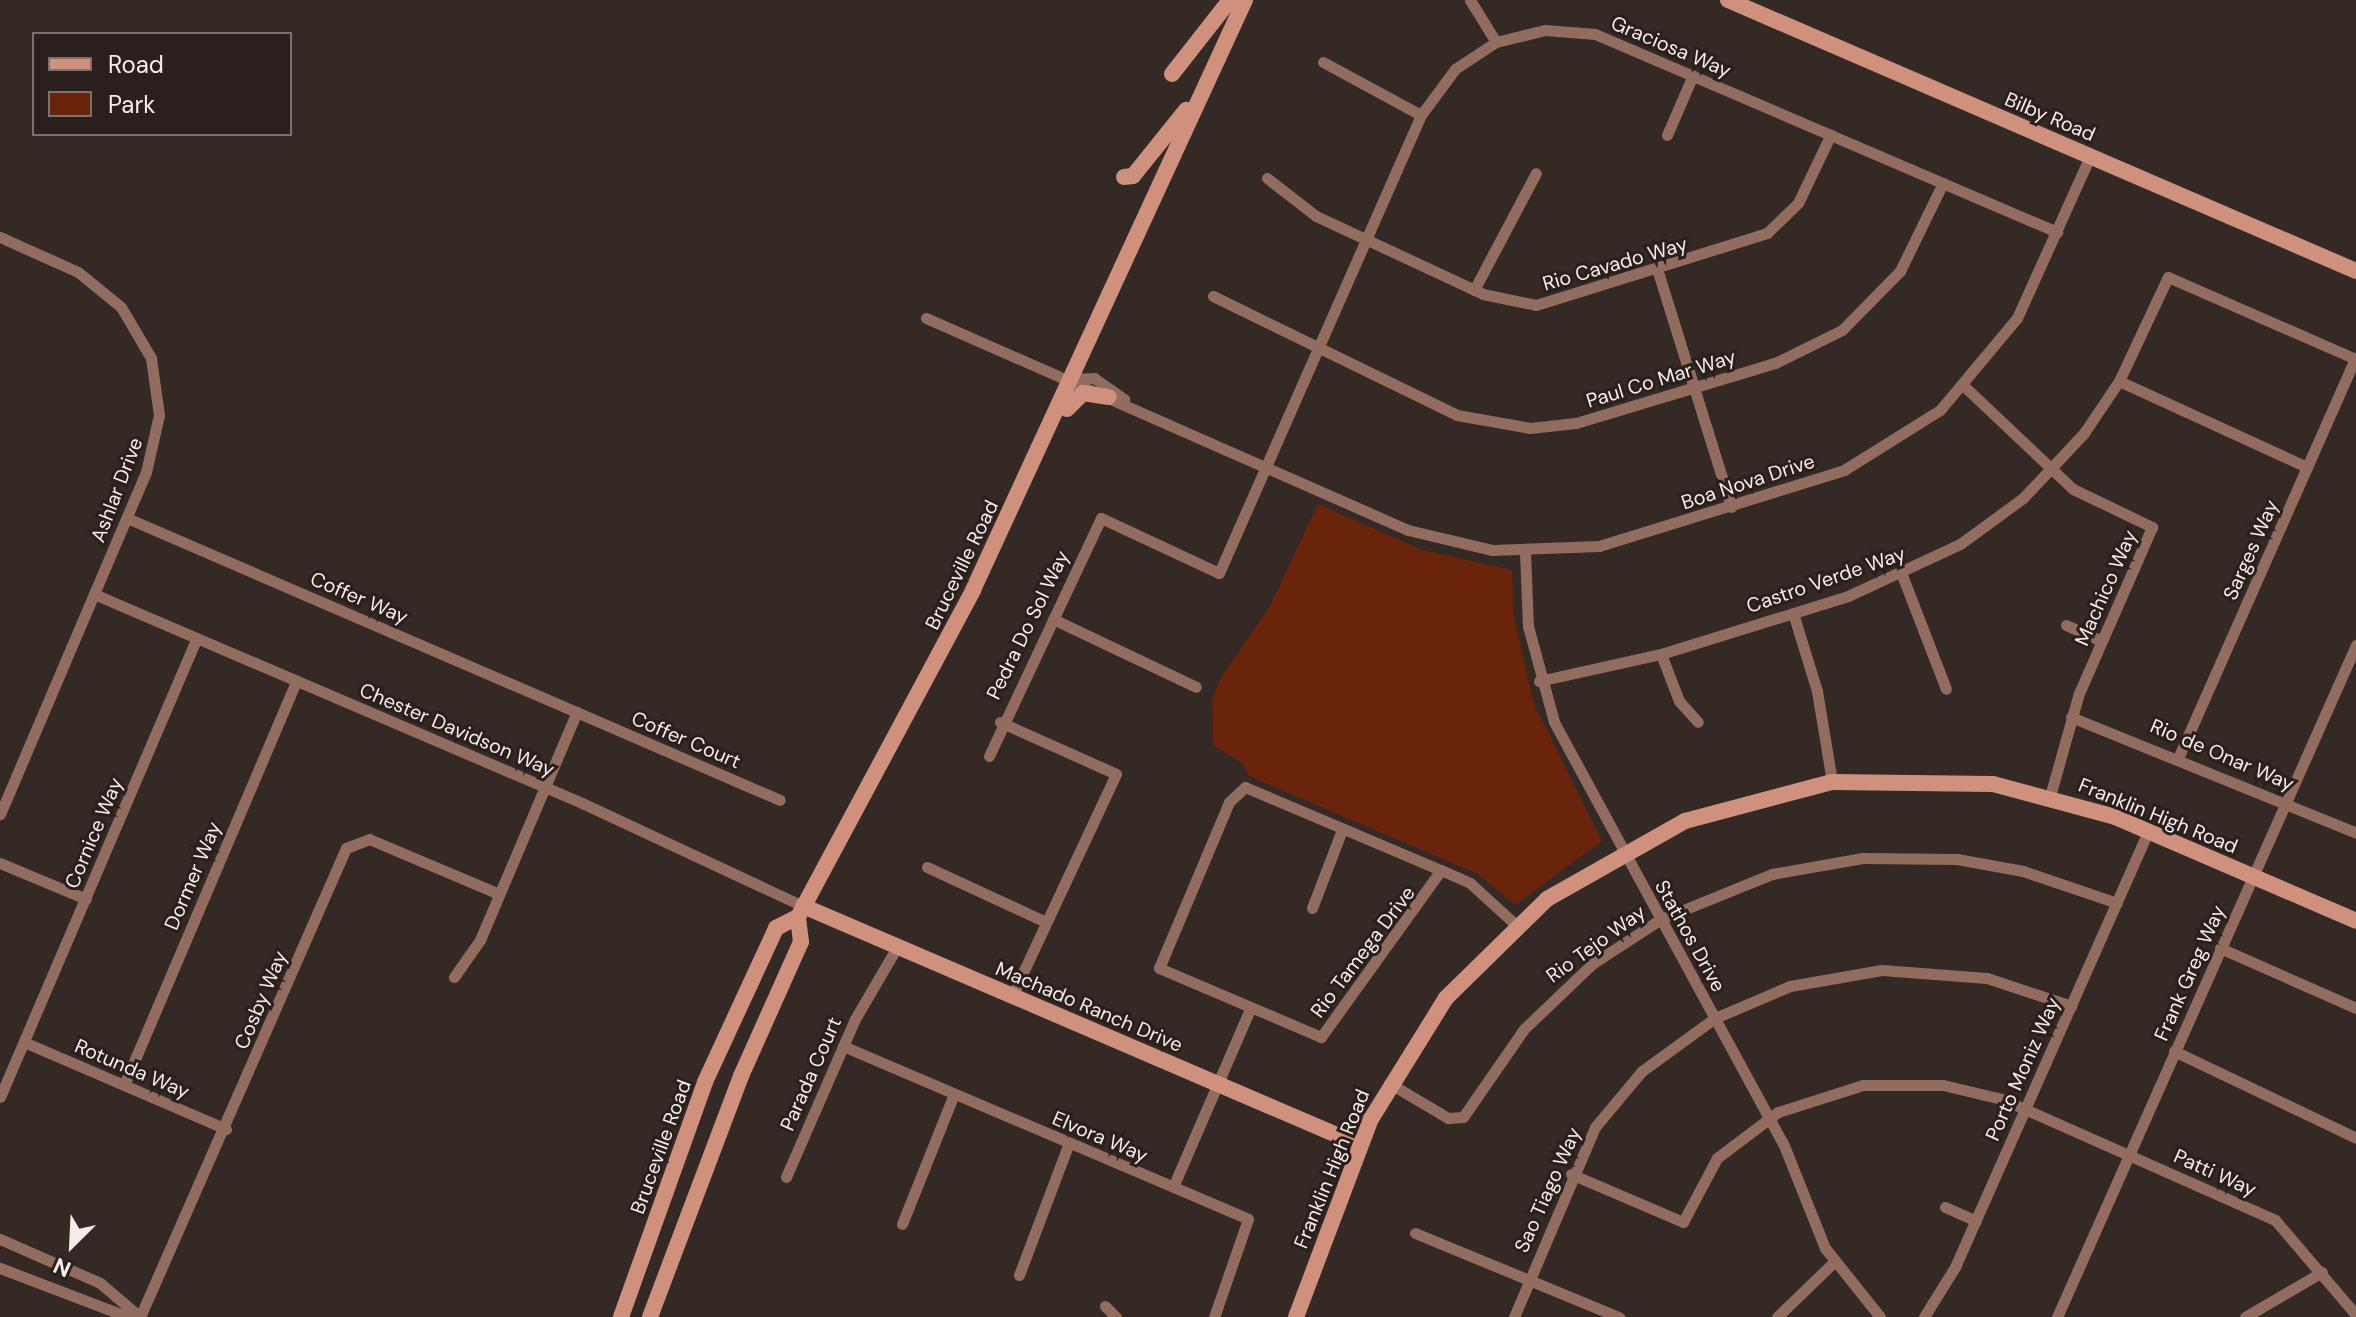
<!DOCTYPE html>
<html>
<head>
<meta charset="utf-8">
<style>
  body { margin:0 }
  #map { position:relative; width:2356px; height:1317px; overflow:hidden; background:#342925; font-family:"DM Sans",sans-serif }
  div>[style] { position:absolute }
  .green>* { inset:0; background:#6b240c }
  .street>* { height:11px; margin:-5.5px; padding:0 5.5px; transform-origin:5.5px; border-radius:5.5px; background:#936c60 }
  .secondary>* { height:16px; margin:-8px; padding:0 8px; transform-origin:8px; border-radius:8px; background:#cf907d }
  span { translate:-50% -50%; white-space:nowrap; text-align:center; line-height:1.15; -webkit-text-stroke:6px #2a1f1c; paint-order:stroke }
  .street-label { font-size:20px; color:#f4ecea }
  .legend { position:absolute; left:32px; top:32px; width:260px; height:104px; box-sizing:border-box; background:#2a1f1c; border:2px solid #7b716e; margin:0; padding:10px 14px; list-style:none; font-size:24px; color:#f4ecea }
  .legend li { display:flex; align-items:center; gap:16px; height:40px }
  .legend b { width:40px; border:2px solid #7b716e }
  .north { position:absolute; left:32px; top:1205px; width:80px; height:80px; -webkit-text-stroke:6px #2a1f1c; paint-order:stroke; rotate:204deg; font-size:22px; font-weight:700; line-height:32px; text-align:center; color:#f4ecea }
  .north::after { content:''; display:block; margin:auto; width:28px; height:36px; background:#f4ecea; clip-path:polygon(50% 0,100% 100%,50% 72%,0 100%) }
</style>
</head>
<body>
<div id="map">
  <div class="green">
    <div style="clip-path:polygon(1318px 504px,1422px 550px,1512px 570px,1514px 618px,1534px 704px,1602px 841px,1515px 905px,1478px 874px,1249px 776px,1242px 763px,1213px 745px,1212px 700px,1220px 679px,1270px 606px)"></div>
  </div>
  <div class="street">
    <div style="left:1470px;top:0;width:49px;rotate:58.2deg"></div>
    <div style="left:1323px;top:62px;width:111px;rotate:28.4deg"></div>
    <div style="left:1667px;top:135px;width:65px;rotate:-66.6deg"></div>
    <div style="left:1267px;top:178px;width:62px;rotate:37.8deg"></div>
    <div style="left:1316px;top:216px;width:184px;rotate:25deg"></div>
    <div style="left:1483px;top:294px;width:54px;rotate:11.7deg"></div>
    <div style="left:1536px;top:305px;width:242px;rotate:-17.3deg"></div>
    <div style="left:1767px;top:233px;width:43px;rotate:-44.1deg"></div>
    <div style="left:1798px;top:203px;width:76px;rotate:-64.4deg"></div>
    <div style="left:0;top:237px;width:85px;rotate:24.2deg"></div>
    <div style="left:78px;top:272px;width:55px;rotate:39.1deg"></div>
    <div style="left:121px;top:307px;width:59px;rotate:59.5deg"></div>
    <div style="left:151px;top:358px;width:58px;rotate:82deg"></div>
    <div style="left:159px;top:415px;width:58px;rotate:102.8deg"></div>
    <div style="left:146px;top:472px;width:372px;rotate:113.1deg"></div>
    <div style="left:1658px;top:272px;width:246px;rotate:72.7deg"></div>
    <div style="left:1474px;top:290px;width:132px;rotate:-62.1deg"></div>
    <div style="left:1213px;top:296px;width:271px;rotate:26deg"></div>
    <div style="left:1457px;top:415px;width:74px;rotate:10.1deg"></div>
    <div style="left:1530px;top:428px;width:46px;rotate:-6.2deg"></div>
    <div style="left:1576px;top:423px;width:208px;rotate:-16.8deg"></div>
    <div style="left:1775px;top:363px;width:75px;rotate:-26.2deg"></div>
    <div style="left:1842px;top:330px;width:83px;rotate:-45.5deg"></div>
    <div style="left:1900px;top:271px;width:98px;rotate:-64deg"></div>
    <div style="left:926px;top:318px;width:527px;rotate:23.74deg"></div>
    <div style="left:1408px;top:530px;width:86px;rotate:13.4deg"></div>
    <div style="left:1492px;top:550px;width:107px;rotate:-2.1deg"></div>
    <div style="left:1599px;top:546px;width:257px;rotate:-17.2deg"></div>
    <div style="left:1844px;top:470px;width:113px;rotate:-32deg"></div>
    <div style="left:1940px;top:410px;width:120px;rotate:-50.1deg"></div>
    <div style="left:2017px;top:318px;width:178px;rotate:-65.7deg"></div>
    <div style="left:1074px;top:379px;width:20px;rotate:-3deg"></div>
    <div style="left:1094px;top:378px;width:37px;rotate:35deg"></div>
    <div style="left:2119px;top:381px;width:207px;rotate:24.6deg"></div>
    <div style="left:1965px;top:387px;width:149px;rotate:43.4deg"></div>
    <div style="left:2073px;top:489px;width:88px;rotate:25.7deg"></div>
    <div style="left:2152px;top:527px;width:181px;rotate:113.7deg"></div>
    <div style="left:2079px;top:693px;width:107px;rotate:105.7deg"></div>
    <div style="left:127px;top:518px;width:711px;rotate:23.36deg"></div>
    <div style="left:1525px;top:552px;width:74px;rotate:87.7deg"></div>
    <div style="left:1528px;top:626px;width:99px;rotate:74.8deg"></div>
    <div style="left:1554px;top:722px;width:479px;rotate:61.5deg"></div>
    <div style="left:1783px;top:1143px;width:113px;rotate:68.2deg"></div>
    <div style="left:1825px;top:1248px;width:88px;rotate:51.4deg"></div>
    <div style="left:1902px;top:575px;width:122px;rotate:68.9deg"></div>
    <div style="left:94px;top:594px;width:531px;rotate:23.18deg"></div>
    <div style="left:582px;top:803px;width:244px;rotate:25deg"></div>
    <div style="left:1793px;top:613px;width:82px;rotate:72.9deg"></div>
    <div style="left:1817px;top:691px;width:92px;rotate:80.6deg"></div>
    <div style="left:1053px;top:619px;width:158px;rotate:25.4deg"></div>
    <div style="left:2066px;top:625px;width:39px;rotate:24deg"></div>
    <div style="left:1661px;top:654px;width:50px;rotate:69deg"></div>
    <div style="left:1679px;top:701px;width:28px;rotate:48deg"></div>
    <div style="left:1539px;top:681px;width:125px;rotate:-12.5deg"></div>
    <div style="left:1661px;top:654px;width:196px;rotate:-17.2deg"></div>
    <div style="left:1848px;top:596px;width:123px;rotate:-24.9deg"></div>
    <div style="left:1960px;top:544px;width:78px;rotate:-36.1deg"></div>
    <div style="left:2023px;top:498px;width:89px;rotate:-46.8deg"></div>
    <div style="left:2084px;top:433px;width:63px;rotate:-56.1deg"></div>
    <div style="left:2119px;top:381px;width:115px;rotate:-64.8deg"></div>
    <div style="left:2168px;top:277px;width:205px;rotate:23.6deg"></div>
    <div style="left:2071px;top:717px;width:308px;rotate:22.1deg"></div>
    <div style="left:1000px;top:722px;width:127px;rotate:24.1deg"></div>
    <div style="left:1116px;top:774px;width:245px;rotate:115.1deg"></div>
    <div style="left:989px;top:756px;width:263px;rotate:-64.8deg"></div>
    <div style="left:1101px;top:518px;width:130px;rotate:25deg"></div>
    <div style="left:1219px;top:573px;width:501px;rotate:-66.2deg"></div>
    <div style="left:1421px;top:115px;width:57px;rotate:-53.5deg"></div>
    <div style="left:1455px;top:69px;width:49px;rotate:-33.4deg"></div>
    <div style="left:1496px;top:42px;width:50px;rotate:-13.8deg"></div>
    <div style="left:1545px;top:30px;width:50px;rotate:4.6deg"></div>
    <div style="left:1595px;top:34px;width:503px;rotate:23.2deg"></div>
    <div style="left:2179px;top:756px;width:435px;rotate:-66.1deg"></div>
    <div style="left:0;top:863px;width:93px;rotate:22.7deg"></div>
    <div style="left:927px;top:867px;width:131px;rotate:24.8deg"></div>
    <div style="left:1441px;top:870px;width:206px;rotate:125.7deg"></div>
    <div style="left:1321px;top:1037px;width:176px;rotate:-156.9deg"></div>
    <div style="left:1159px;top:968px;width:180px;rotate:-67.1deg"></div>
    <div style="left:1229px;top:802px;width:22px;rotate:-43deg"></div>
    <div style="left:1245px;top:787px;width:213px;rotate:23deg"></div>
    <div style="left:1441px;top:870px;width:32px;rotate:24deg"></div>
    <div style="left:1470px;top:883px;width:62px;rotate:42.4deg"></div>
    <div style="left:1312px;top:908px;width:84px;rotate:-69deg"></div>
    <div style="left:2220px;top:948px;width:149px;rotate:23.8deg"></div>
    <div style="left:454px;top:977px;width:45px;rotate:-54.9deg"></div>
    <div style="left:480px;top:940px;width:248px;rotate:-67deg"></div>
    <div style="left:24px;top:1042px;width:220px;rotate:23.3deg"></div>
    <div style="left:843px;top:1046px;width:440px;rotate:23.1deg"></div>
    <div style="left:1248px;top:1219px;width:104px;rotate:109.1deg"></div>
    <div style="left:2174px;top:1051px;width:202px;rotate:25.5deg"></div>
    <div style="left:1389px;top:1083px;width:69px;rotate:30.7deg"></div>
    <div style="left:1448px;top:1118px;width:15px;rotate:-4deg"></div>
    <div style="left:1463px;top:1117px;width:107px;rotate:-55.3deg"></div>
    <div style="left:1524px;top:1029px;width:94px;rotate:-43.7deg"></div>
    <div style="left:1592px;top:964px;width:82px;rotate:-33.1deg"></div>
    <div style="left:1661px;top:919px;width:120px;rotate:-22.1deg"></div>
    <div style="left:1772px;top:874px;width:92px;rotate:-10deg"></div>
    <div style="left:1863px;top:858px;width:94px;rotate:0.6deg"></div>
    <div style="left:1957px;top:859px;width:67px;rotate:10.3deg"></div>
    <div style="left:2023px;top:871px;width:99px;rotate:18.8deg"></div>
    <div style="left:124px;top:1085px;width:439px;rotate:-66.9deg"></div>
    <div style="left:0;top:1097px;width:499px;rotate:-66.8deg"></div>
    <div style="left:1571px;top:1174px;width:122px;rotate:23.2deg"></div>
    <div style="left:1683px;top:1222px;width:72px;rotate:-62deg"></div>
    <div style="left:1717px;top:1158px;width:76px;rotate:-37deg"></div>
    <div style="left:1778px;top:1112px;width:89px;rotate:-17.6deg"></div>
    <div style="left:1863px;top:1085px;width:80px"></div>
    <div style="left:1943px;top:1085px;width:61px;rotate:13.3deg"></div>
    <div style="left:2002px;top:1099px;width:299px;rotate:23.9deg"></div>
    <div style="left:2275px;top:1220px;width:125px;rotate:49.5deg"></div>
    <div style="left:786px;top:1177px;width:172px;rotate:-66.4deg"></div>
    <div style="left:855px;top:1019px;width:83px;rotate:-59.7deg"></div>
    <div style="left:1173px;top:1187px;width:194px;rotate:-66.6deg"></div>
    <div style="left:1945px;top:1207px;width:34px;rotate:24deg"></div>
    <div style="left:902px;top:1224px;width:140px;rotate:-68.2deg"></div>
    <div style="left:1415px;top:1233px;width:221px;rotate:22.4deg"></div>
    <div style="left:0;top:1239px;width:109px;rotate:23.7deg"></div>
    <div style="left:100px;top:1283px;width:52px;rotate:40.4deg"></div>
    <div style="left:0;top:1268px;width:137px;rotate:20.9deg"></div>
    <div style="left:1019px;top:1275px;width:141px;rotate:-69.3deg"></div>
    <div style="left:1105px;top:1306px;width:16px;rotate:45deg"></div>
    <div style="left:140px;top:1317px;width:512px;rotate:-66.29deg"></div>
    <div style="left:346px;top:848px;width:25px;rotate:-21deg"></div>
    <div style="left:369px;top:839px;width:141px;rotate:22.9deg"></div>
    <div style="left:1514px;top:1317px;width:207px;rotate:-66.9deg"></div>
    <div style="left:1595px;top:1127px;width:73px;rotate:-50deg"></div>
    <div style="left:1642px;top:1071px;width:90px;rotate:-36deg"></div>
    <div style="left:1715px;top:1018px;width:82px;rotate:-23.1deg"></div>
    <div style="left:1790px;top:986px;width:93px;rotate:-9.9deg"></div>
    <div style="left:1882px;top:970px;width:105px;rotate:4.4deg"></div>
    <div style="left:1987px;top:978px;width:89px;rotate:18.4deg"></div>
    <div style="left:1777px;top:1317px;width:79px;rotate:-44deg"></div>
    <div style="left:1924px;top:1317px;width:59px;rotate:-58.2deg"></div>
    <div style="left:1955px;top:1267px;width:477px;rotate:-66.1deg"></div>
    <div style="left:2057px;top:1317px;width:736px;rotate:-66.01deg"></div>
    <div style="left:2245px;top:1317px;width:89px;rotate:-30.3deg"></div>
  </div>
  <div class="secondary">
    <div style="left:1728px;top:0;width:684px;rotate:23.34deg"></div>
    <div style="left:1172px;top:74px;width:94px;rotate:-51.9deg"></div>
    <div style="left:1124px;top:177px;width:9px;rotate:-6deg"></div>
    <div style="left:1133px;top:176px;width:85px;rotate:-51.2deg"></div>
    <div style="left:1067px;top:409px;width:23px;rotate:-45deg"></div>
    <div style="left:1083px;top:393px;width:26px;rotate:9deg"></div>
    <div style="left:803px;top:906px;width:606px;rotate:23.22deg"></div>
    <div style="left:621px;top:1317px;width:250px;rotate:-70.3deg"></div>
    <div style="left:705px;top:1082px;width:170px;rotate:-65.2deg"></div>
    <div style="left:776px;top:928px;width:25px;rotate:-27deg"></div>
    <div style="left:650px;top:1317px;width:258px;rotate:-69.3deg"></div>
    <div style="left:741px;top:1076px;width:147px;rotate:-65.9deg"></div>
    <div style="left:801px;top:942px;width:25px;rotate:-97deg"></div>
    <div style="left:798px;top:917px;width:371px;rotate:-61.8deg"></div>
    <div style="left:973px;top:590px;width:650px;rotate:-65.25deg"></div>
    <div style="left:1296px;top:1317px;width:212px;rotate:-69.3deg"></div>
    <div style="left:1371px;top:1119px;width:142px;rotate:-58.2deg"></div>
    <div style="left:1446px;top:998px;width:141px;rotate:-44.4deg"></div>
    <div style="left:1547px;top:899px;width:159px;rotate:-29.5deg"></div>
    <div style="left:1685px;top:821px;width:152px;rotate:-14.9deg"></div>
    <div style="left:1832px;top:782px;width:161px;rotate:0.7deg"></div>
    <div style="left:1993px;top:784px;width:126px;rotate:15.1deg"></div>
    <div style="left:2115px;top:817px;width:262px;rotate:23.3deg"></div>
  </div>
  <div class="street-label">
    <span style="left:1671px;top:47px;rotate:23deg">Graciosa Way</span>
    <span style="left:2050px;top:117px;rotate:23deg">Bilby Road</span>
    <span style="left:1615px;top:264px;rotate:-16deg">Rio Cavado Way</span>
    <span style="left:1661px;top:379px;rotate:-17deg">Paul Co Mar Way</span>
    <span style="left:1748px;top:482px;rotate:-18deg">Boa Nova Drive</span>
    <span style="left:117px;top:490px;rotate:-69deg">Ashlar Drive</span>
    <span style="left:2251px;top:550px;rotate:-66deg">Sarges Way</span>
    <span style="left:962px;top:565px;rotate:-64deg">Bruceville Road</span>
    <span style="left:1826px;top:580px;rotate:-19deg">Castro Verde Way</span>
    <span style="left:2106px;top:588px;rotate:-66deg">Machico Way</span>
    <span style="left:359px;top:598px;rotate:23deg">Coffer Way</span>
    <span style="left:1028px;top:625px;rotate:-64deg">Pedra Do Sol Way</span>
    <span style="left:457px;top:730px;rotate:23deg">Chester Davidson Way</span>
    <span style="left:686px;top:740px;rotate:23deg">Coffer Court</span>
    <span style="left:2222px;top:755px;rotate:23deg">Rio de Onar Way</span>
    <span style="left:2158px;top:816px;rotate:22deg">Franklin High Road</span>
    <span style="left:94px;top:833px;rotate:-67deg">Cornice Way</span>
    <span style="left:193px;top:876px;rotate:-67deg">Dormer Way</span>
    <span style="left:1690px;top:936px;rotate:61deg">Stathos Drive</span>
    <span style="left:1596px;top:944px;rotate:-36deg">Rio Tejo Way</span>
    <span style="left:1363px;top:952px;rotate:-53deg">Rio Tamega Drive</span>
    <span style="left:2190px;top:973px;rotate:-66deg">Frank Greg Way</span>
    <span style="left:261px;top:1000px;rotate:-67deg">Cosby Way</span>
    <span style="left:1089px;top:1007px;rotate:23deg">Machado Ranch Drive</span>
    <span style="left:132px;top:1069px;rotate:23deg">Rotunda Way</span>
    <span style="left:2023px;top:1069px;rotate:-66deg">Porto Moniz Way</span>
    <span style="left:811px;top:1074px;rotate:-66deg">Parada Court</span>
    <span style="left:1100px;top:1137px;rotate:23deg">Elvora Way</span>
    <span style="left:661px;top:1147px;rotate:-70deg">Bruceville Road</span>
    <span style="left:1332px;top:1169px;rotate:-68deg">Franklin High Road</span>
    <span style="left:2215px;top:1173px;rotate:24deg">Patti Way</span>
    <span style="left:1548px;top:1190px;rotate:-66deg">Sao Tiago Way</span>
  </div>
  <ul class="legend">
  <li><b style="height:10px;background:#cf907d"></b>Road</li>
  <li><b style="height:22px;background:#6b240c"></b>Park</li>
  </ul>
  <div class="north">N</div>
</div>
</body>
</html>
